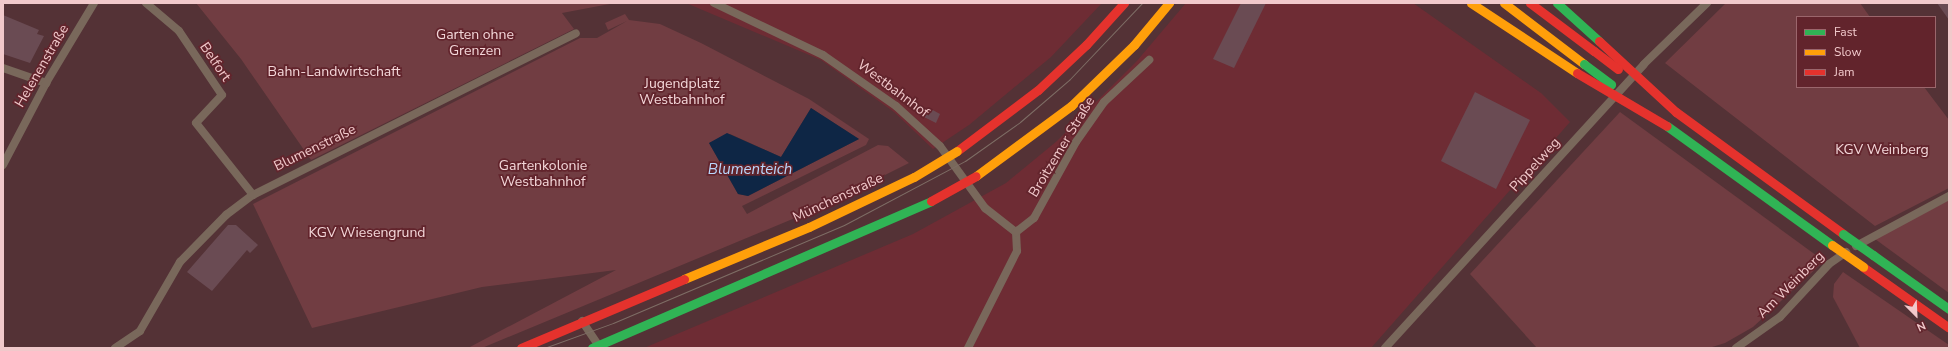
<!DOCTYPE html>
<html>
<head>
<meta charset="utf-8">
<style>
  body { margin:0 }
  #map { position:relative; width:1952px; height:351px; overflow:hidden; background:#543236; font-family:"Nunito Sans",sans-serif }
  div>[style] { position:absolute }
  .built>* { inset:0; background:#6e2c34 }
  .green>* { inset:0; background:#713d42 }
  .water>* { inset:0; background:#0e2645 }
  .building>* { inset:0; background:#6a4b53 }
  .street>* { height:8px; margin:-4px; padding:0 4px; transform-origin:4px; border-radius:4px; background:#79685b }
  .fast>* { height:9px; margin:-4.5px; padding:0 4.5px; transform-origin:4.5px; border-radius:4.5px; background:#30b455 }
  .slow>* { height:9px; margin:-4.5px; padding:0 4.5px; transform-origin:4.5px; border-radius:4.5px; background:#ff9f0a }
  .jam>* { height:9px; margin:-4.5px; padding:0 4.5px; transform-origin:4.5px; border-radius:4.5px; background:#e5322d }
  .tram>* { height:1px; margin:-0.5px; padding:0 0.5px; transform-origin:0.5px; border-radius:0.5px; background:#7e6d65 }
  .fast-bridge>* { height:9px; margin:-4.5px; padding:0 4.5px; transform-origin:4.5px; border-radius:4.5px; background:#30b455 }
  .slow-bridge>* { height:9px; margin:-4.5px; padding:0 4.5px; transform-origin:4.5px; border-radius:4.5px; background:#ff9f0a }
  .jam-bridge>* { height:9px; margin:-4.5px; padding:0 4.5px; transform-origin:4.5px; border-radius:4.5px; background:#e5322d }
  span { translate:-50% -50%; white-space:nowrap; text-align:center; line-height:1.15; -webkit-text-stroke:3.5px #62242c; paint-order:stroke }
  .park-label { font-size:14px; color:#f3d7d9 }
  .street-label { font-size:14px; color:#f1c9cb }
  .water-label { font-size:15px; color:#b9d7fc; font-style:italic }
  .frame { position:absolute; inset:0; border:4px solid #f1c9cb; pointer-events:none }
  .legend { position:absolute; left:1796px; top:16px; width:140px; height:72px; box-sizing:border-box; background:#62242c; border:1px solid #9b666c; margin:0; padding:5px 7px; list-style:none; font-size:12px; color:#f1c9cb }
  .legend li { display:flex; align-items:center; gap:8px; height:20px }
  .legend b { width:20px; border:1px solid #9b666c }
  .north { position:absolute; left:1896px; top:295px; width:40px; height:40px; -webkit-text-stroke:3px #62242c; paint-order:stroke; rotate:156deg; font-size:11px; font-weight:700; line-height:16px; text-align:center; color:#f1c9cb }
  .north::after { content:''; display:block; margin:auto; width:14px; height:18px; background:#f1c9cb; clip-path:polygon(50% 0,100% 100%,50% 72%,0 100%) }
</style>
</head>
<body>
<div id="map">
  <div class="built">
    <div style="clip-path:polygon(686px 3px,1102px 3px,1051px 57px,969px 125px,933px 149px,894px 112px,821px 60px)"></div>
    <div style="clip-path:polygon(1186px 3px,1413px 3px,1541px 93px,1570px 122px,1371px 348px,644px 348px,913px 234px,1006px 183px,1057px 141px,1136px 62px)"></div>
  </div>
  <div class="green">
    <div style="clip-path:polygon(196px 3px,615px 3px,562px 13px,574px 29px,311px 160px,241px 59px)"></div>
    <div style="clip-path:polygon(1726px 3px,1860px 3px,1870px 17px,1797px 17px,1797px 87px,1924px 87px,1949px 120px,1949px 188px,1875px 226px,1665px 63px)"></div>
    <div style="clip-path:polygon(evenodd,625px 14px,629px 20px,660px 24px,701px 43px,809px 99px,869px 139px,866px 145px,742px 206px,747px 214px,878px 145px,888px 146px,909px 163px,819px 208px,482px 348px,468px 348px,616px 270px,482px 287px,312px 328px,253px 204px,580px 38px,597px 38px,627px 21px,608px 30px,605px 23px,625px 14px,811px 108px,859px 139px,748px 196px,738px 194px,709px 143px,730px 134px,781px 157px,811px 108px)"></div>
    <div style="clip-path:polygon(1620px 112px,1824px 261px,1753px 327px,1725px 343px,1709px 348px,1537px 348px,1470px 274px)"></div>
    <div style="clip-path:polygon(1949px 200px,1949px 293px,1875px 239px)"></div>
    <div style="clip-path:polygon(1843px 272px,1949px 345px,1949px 348px,1860px 348px,1833px 297px,1834px 284px)"></div>
  </div>
  <div class="water">
    <div style="clip-path:polygon(811px 108px,859px 139px,748px 196px,738px 194px,709px 143px,727px 133px,781px 157px)"></div>
  </div>
  <div class="building">
    <div style="clip-path:polygon(1241px 3px,1266px 3px,1234px 68px,1213px 59px)"></div>
    <div style="clip-path:polygon(1937px 3px,1949px 3px,1949px 20px)"></div>
    <div style="clip-path:polygon(3px 15px,39px 30px,37px 34px,44px 36px,30px 63px,3px 54px)"></div>
    <div style="clip-path:polygon(1475px 92px,1530px 120px,1496px 189px,1441px 161px)"></div>
    <div style="clip-path:polygon(929px 108px,940px 114px,936px 123px,924px 117px)"></div>
    <div style="clip-path:polygon(228px 225px,236px 225px,258px 245px,250px 253px,247px 250px,212px 291px,187px 272px)"></div>
  </div>
  <div class="street">
    <div style="left:146px;top:3px;width:43px;rotate:40.3deg"></div>
    <div style="left:179px;top:31px;width:77px;rotate:56.1deg"></div>
    <div style="left:222px;top:95px;width:38px;rotate:133deg"></div>
    <div style="left:196px;top:123px;width:92px;rotate:51.6deg"></div>
    <div style="left:714px;top:3px;width:121px;rotate:25.5deg"></div>
    <div style="left:823px;top:55px;width:89px;rotate:34.9deg"></div>
    <div style="left:896px;top:106px;width:59px;rotate:42.3deg"></div>
    <div style="left:940px;top:146px;width:77px;rotate:54deg"></div>
    <div style="left:985px;top:208px;width:39px;rotate:38deg"></div>
    <div style="left:1016px;top:232px;width:19px;rotate:87deg"></div>
    <div style="left:1017px;top:251px;width:109px;rotate:116.8deg"></div>
    <div style="left:3px;top:68px;width:46px;rotate:19.2deg"></div>
    <div style="left:3px;top:165px;width:93px;rotate:-62.3deg"></div>
    <div style="left:46px;top:83px;width:93px;rotate:-59deg"></div>
    <div style="left:1016px;top:232px;width:23px;rotate:-38deg"></div>
    <div style="left:1034px;top:218px;width:87px;rotate:-61.1deg"></div>
    <div style="left:1076px;top:142px;width:49px;rotate:-55deg"></div>
    <div style="left:1104px;top:102px;width:62px;rotate:-43deg"></div>
    <div style="left:1856px;top:246px;width:106px;rotate:-28.3deg"></div>
    <div style="left:582px;top:321px;width:32px;rotate:56deg"></div>
    <div style="left:115px;top:348px;width:30px;rotate:-34deg"></div>
    <div style="left:140px;top:331px;width:80px;rotate:-59.9deg"></div>
    <div style="left:180px;top:262px;width:66px;rotate:-45.6deg"></div>
    <div style="left:226px;top:215px;width:34px;rotate:-37deg"></div>
    <div style="left:253px;top:195px;width:361px;rotate:-26.6deg"></div>
    <div style="left:1385px;top:348px;width:384px;rotate:-47.6deg"></div>
    <div style="left:1644px;top:64px;width:88px;rotate:-44.1deg"></div>
    <div style="left:1736px;top:348px;width:54px;rotate:-35.2deg"></div>
    <div style="left:1780px;top:317px;width:72px;rotate:-47.2deg"></div>
    <div style="left:1829px;top:264px;width:21px;rotate:-35deg"></div>
  </div>
  <div class="fast">
    <div style="left:1557px;top:3px;width:57px;rotate:42.1deg"></div>
    <div style="left:1667px;top:126px;width:203px;rotate:35.8deg"></div>
    <div style="left:1873px;top:255px;width:93px;rotate:35.4deg"></div>
    <div style="left:592px;top:348px;width:369px;rotate:-23.4deg"></div>
  </div>
  <div class="slow">
    <div style="left:1471px;top:3px;width:127px;rotate:33.4deg"></div>
    <div style="left:1504px;top:3px;width:101px;rotate:37.3deg"></div>
    <div style="left:976px;top:176px;width:118px;rotate:-36.4deg"></div>
    <div style="left:1071px;top:106px;width:88px;rotate:-44.1deg"></div>
    <div style="left:1134px;top:45px;width:55px;rotate:-50.2deg"></div>
    <div style="left:684px;top:279px;width:135px;rotate:-22.6deg"></div>
    <div style="left:809px;top:227px;width:116px;rotate:-25.5deg"></div>
  </div>
  <div class="jam">
    <div style="left:1530px;top:3px;width:80px;rotate:36.9deg"></div>
    <div style="left:1676px;top:112px;width:207px;rotate:36.1deg"></div>
    <div style="left:957px;top:151px;width:101px;rotate:-37deg"></div>
    <div style="left:1038px;top:90px;width:66px;rotate:-43.2deg"></div>
    <div style="left:1086px;top:45px;width:57px;rotate:-47.9deg"></div>
    <div style="left:1863px;top:267px;width:105px;rotate:35.3deg"></div>
    <div style="left:521px;top:348px;width:177px;rotate:-22.9deg"></div>
  </div>
  <div class="tram">
    <div style="left:544px;top:348px;width:73px;rotate:-19.9deg"></div>
    <div style="left:613px;top:323px;width:251px;rotate:-23deg"></div>
    <div style="left:844px;top:225px;width:137px;rotate:-27.9deg"></div>
    <div style="left:965px;top:161px;width:67px;rotate:-35.3deg"></div>
    <div style="left:1020px;top:122px;width:65px;rotate:-40.6deg"></div>
    <div style="left:1069px;top:80px;width:106px;rotate:-46.5deg"></div>
  </div>
  <div class="fast-bridge">
    <div style="left:1584px;top:64px;width:34px;rotate:37deg"></div>
    <div style="left:1843px;top:234px;width:37px;rotate:35deg"></div>
  </div>
  <div class="slow-bridge">
    <div style="left:914px;top:177px;width:50px;rotate:-31.2deg"></div>
    <div style="left:1832px;top:245px;width:38px;rotate:35deg"></div>
  </div>
  <div class="jam-bridge">
    <div style="left:1599px;top:41px;width:105px;rotate:42.7deg"></div>
    <div style="left:1594px;top:51px;width:30px;rotate:37deg"></div>
    <div style="left:1577px;top:73px;width:104px;rotate:30.5deg"></div>
    <div style="left:931px;top:201px;width:51px;rotate:-29.1deg"></div>
  </div>
  <div class="park-label">
    <span style="left:475px;top:43px">Garten ohne<br>Grenzen</span>
    <span style="left:334px;top:72px">Bahn-Landwirtschaft</span>
    <span style="left:682px;top:92px">Jugendplatz<br>Westbahnhof</span>
    <span style="left:1882px;top:150px">KGV Weinberg</span>
    <span style="left:543px;top:174px">Gartenkolonie<br>Westbahnhof</span>
    <span style="left:367px;top:233px">KGV Wiesengrund</span>
  </div>
  <div class="street-label">
    <span style="left:215px;top:62px;rotate:56deg">Belfort</span>
    <span style="left:42px;top:66px;rotate:-60deg">Helenenstraße</span>
    <span style="left:893px;top:89px;rotate:37deg">Westbahnhof</span>
    <span style="left:1062px;top:147px;rotate:-59deg">Broitzemer Straße</span>
    <span style="left:315px;top:148px;rotate:-26deg">Blumenstraße</span>
    <span style="left:1535px;top:165px;rotate:-48deg">Pippelweg</span>
    <span style="left:838px;top:198px;rotate:-25deg">Münchenstraße</span>
    <span style="left:1791px;top:285px;rotate:-45deg">Am Weinberg</span>
  </div>
  <div class="water-label">
    <span style="left:750px;top:170px">Blumenteich</span>
  </div>
  <div class="frame"></div>
  <ul class="legend">
  <li><b style="height:5px;background:#30b455"></b>Fast</li>
  <li><b style="height:5px;background:#ff9f0a"></b>Slow</li>
  <li><b style="height:5px;background:#e5322d"></b>Jam</li>
  </ul>
  <div class="north">N</div>
</div>
</body>
</html>
